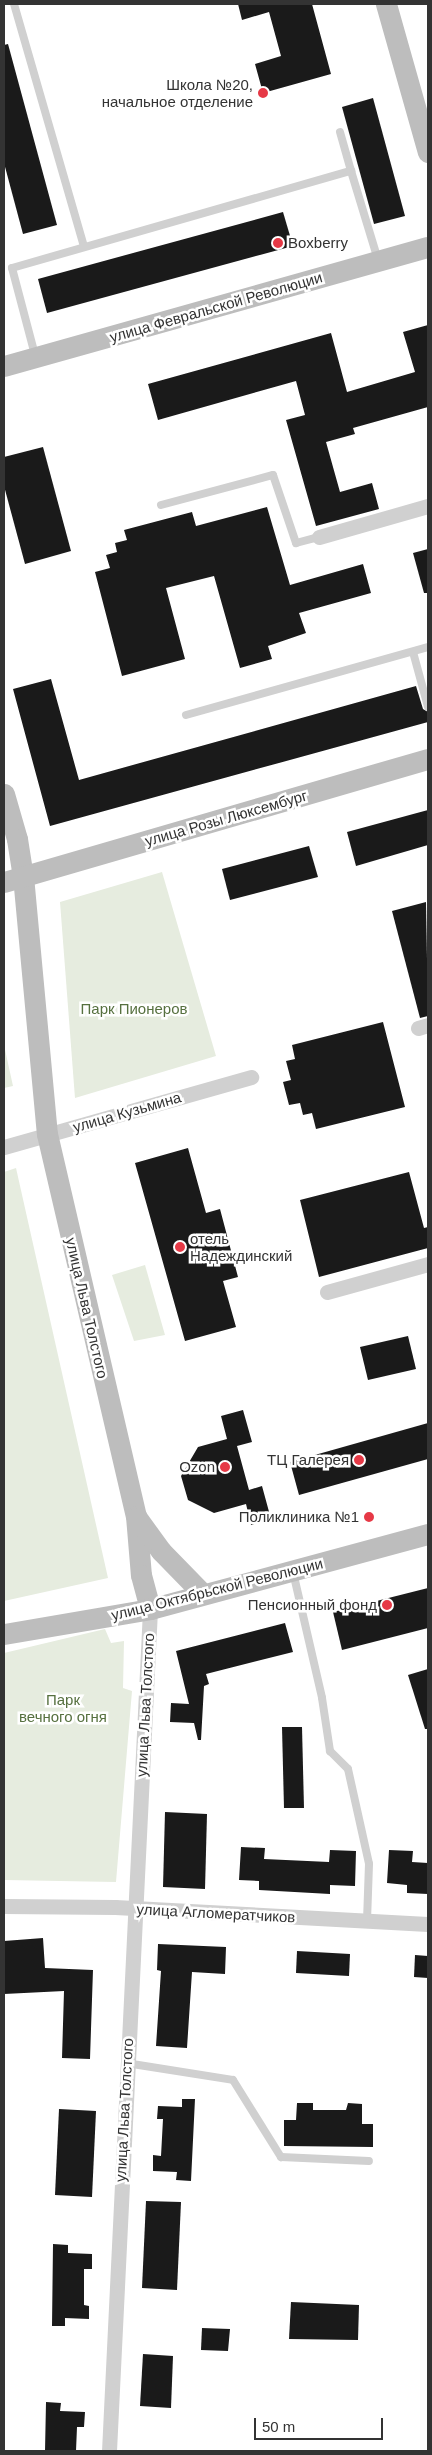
<!DOCTYPE html>
<html>
<head>
<meta charset="utf-8">
<style>
  body { margin:0 }
  #map { position:relative; width:432px; height:2455px; overflow:hidden; background:#fff; font-family:Helvetica,sans-serif }
  div>[style] { position:absolute }
  .green>* { inset:0; background:#e6ecdf }
  .building>* { inset:0; background:#1a1a1a }
  .lane>* { height:8px; margin:-4px; padding:0 4px; transform-origin:4px; border-radius:4px; background:#d0d0d0 }
  .street>* { height:15px; margin:-7.5px; padding:0 7.5px; transform-origin:7.5px; border-radius:7.5px; background:#d0d0d0 }
  .secondary>* { height:21px; margin:-10.5px; padding:0 10.5px; transform-origin:10.5px; border-radius:10.5px; background:#bdbdbd }
  .dots>* { width:14px; height:14px; translate:-50% -50%; box-sizing:border-box; border:2px solid #fff; border-radius:50% }
  span { translate:-50% -50%; white-space:nowrap; text-align:center; line-height:1.15; -webkit-text-stroke:5px #fff; paint-order:stroke }
  .poi-label { font-size:15px; color:#333 }
  .right { translate:-100% -50%; text-align:right }
  .left { translate:0 -50%; text-align:left }
  .street-label { font-size:15px; color:#333 }
  .park-label { font-size:15px; color:#56703f }
  .frame { position:absolute; inset:0; border:5px solid #333; pointer-events:none }
  .scale { position:absolute; left:254px; top:2418px; width:129px; height:22px; box-sizing:border-box; border:2px solid #333; border-top:0; padding-left:6px; font-size:15px; line-height:18px; white-space:nowrap; color:#333; -webkit-text-stroke:4px #fff; paint-order:stroke }
</style>
</head>
<body>
<div id="map">
  <div class="green">
    <div style="clip-path:polygon(162px 872px,216px 1056px,75px 1098px,60px 902px)"></div>
    <div style="clip-path:polygon(4px 1045px,13px 1086px,4px 1088px)"></div>
    <div style="clip-path:polygon(16px 1168px,108px 1578px,4px 1601px,4px 1172px)"></div>
    <div style="clip-path:polygon(145px 1265px,165px 1335px,134px 1341px,112px 1275px)"></div>
    <div style="clip-path:polygon(105px 1629px,111px 1643px,124px 1641px,123px 1688px,132px 1691px,116px 1882px,4px 1880px,4px 1653px)"></div>
  </div>
  <div class="building">
    <div style="clip-path:polygon(238px 4px,312px 4px,331px 74px,263px 93px,255px 64px,281px 56px,269px 12px,242px 20px)"></div>
    <div style="clip-path:polygon(8px 44px,57px 225px,23px 234px,4px 163px,4px 45px)"></div>
    <div style="clip-path:polygon(373px 98px,405px 216px,374px 224px,342px 107px)"></div>
    <div style="clip-path:polygon(283px 212px,293px 246px,47px 313px,38px 279px)"></div>
    <div style="clip-path:polygon(428px 325px,428px 407px,353px 428px,355px 434px,326px 442px,340px 492px,372px 483px,379px 509px,316px 526px,286px 420px,305px 415px,296px 381px,158px 420px,148px 384px,331px 333px,347px 392px,415px 372px,403px 332px)"></div>
    <div style="clip-path:polygon(43px 447px,71px 551px,25px 564px,4px 486px,4px 457px)"></div>
    <div style="clip-path:polygon(267px 507px,290px 585px,363px 564px,371px 593px,299px 613px,306px 633px,268px 646px,272px 659px,240px 668px,214px 576px,166px 588px,185px 659px,122px 676px,95px 572px,110px 568px,106px 555px,117px 552px,115px 543px,127px 540px,124px 530px,192px 512px,196px 526px)"></div>
    <div style="clip-path:polygon(428px 549px,428px 593px,424px 593px,413px 553px)"></div>
    <div style="clip-path:polygon(51px 679px,79px 780px,416px 686px,423px 709px,428px 712px,428px 722px,50px 826px,13px 689px)"></div>
    <div style="clip-path:polygon(428px 810px,428px 845px,356px 866px,347px 832px)"></div>
    <div style="clip-path:polygon(309px 846px,318px 877px,230px 900px,222px 869px)"></div>
    <div style="clip-path:polygon(426px 902px,428px 1016px,420px 1018px,392px 911px)"></div>
    <div style="clip-path:polygon(383px 1022px,405px 1107px,316px 1129px,312px 1113px,303px 1115px,300px 1103px,289px 1105px,283px 1082px,291px 1080px,286px 1061px,295px 1059px,292px 1045px)"></div>
    <div style="clip-path:polygon(188px 1148px,206px 1213px,220px 1209px,238px 1277px,223px 1281px,236px 1327px,185px 1341px,135px 1163px)"></div>
    <div style="clip-path:polygon(409px 1172px,424px 1228px,428px 1227px,428px 1248px,319px 1277px,300px 1200px)"></div>
    <div style="clip-path:polygon(408px 1336px,416px 1369px,368px 1380px,360px 1347px)"></div>
    <div style="clip-path:polygon(243px 1410px,252px 1442px,237px 1446px,249px 1490px,262px 1486px,271px 1519px,251px 1525px,246px 1504px,214px 1513px,188px 1500px,181px 1476px,198px 1447px,227px 1439px,221px 1416px)"></div>
    <div style="clip-path:polygon(428px 1423px,428px 1459px,299px 1495px,290px 1462px)"></div>
    <div style="clip-path:polygon(428px 1588px,428px 1628px,342px 1650px,333px 1612px)"></div>
    <div style="clip-path:polygon(285px 1623px,293px 1652px,206px 1674px,209px 1684px,204px 1686px,201px 1740px,198px 1740px,194px 1723px,170px 1722px,171px 1703px,189px 1704px,176px 1651px)"></div>
    <div style="clip-path:polygon(428px 1669px,428px 1729px,425px 1729px,408px 1675px)"></div>
    <div style="clip-path:polygon(282px 1727px,302px 1727px,304px 1808px,284px 1808px)"></div>
    <div style="clip-path:polygon(165px 1812px,207px 1814px,205px 1889px,163px 1887px)"></div>
    <div style="clip-path:polygon(241px 1847px,265px 1848px,264px 1859px,329px 1862px,330px 1850px,356px 1851px,355px 1886px,330px 1885px,330px 1894px,259px 1890px,259px 1881px,239px 1880px)"></div>
    <div style="clip-path:polygon(389px 1850px,413px 1851px,412px 1862px,428px 1863px,428px 1894px,407px 1893px,407px 1885px,387px 1883px)"></div>
    <div style="clip-path:polygon(43px 1938px,45px 1968px,93px 1970px,90px 2059px,62px 2058px,64px 1991px,4px 1994px,4px 1941px)"></div>
    <div style="clip-path:polygon(158px 1944px,226px 1947px,225px 1974px,192px 1972px,187px 2048px,156px 2046px,161px 1971px,157px 1970px)"></div>
    <div style="clip-path:polygon(297px 1951px,350px 1954px,349px 1976px,296px 1973px)"></div>
    <div style="clip-path:polygon(415px 1955px,428px 1956px,428px 1978px,414px 1977px)"></div>
    <div style="clip-path:polygon(182px 2099px,195px 2099px,191px 2181px,176px 2180px,177px 2172px,153px 2171px,153px 2155px,161px 2156px,163px 2119px,157px 2119px,158px 2106px,182px 2107px)"></div>
    <div style="clip-path:polygon(297px 2103px,313px 2103px,313px 2110px,346px 2110px,348px 2103px,362px 2104px,362px 2124px,373px 2124px,373px 2147px,284px 2146px,284px 2120px,296px 2120px)"></div>
    <div style="clip-path:polygon(59px 2109px,96px 2111px,92px 2197px,55px 2195px)"></div>
    <div style="clip-path:polygon(146px 2201px,181px 2202px,177px 2290px,142px 2288px)"></div>
    <div style="clip-path:polygon(53px 2244px,68px 2245px,68px 2253px,92px 2254px,92px 2269px,84px 2269px,84px 2305px,89px 2306px,89px 2319px,65px 2318px,65px 2326px,52px 2326px)"></div>
    <div style="clip-path:polygon(291px 2302px,359px 2305px,358px 2340px,289px 2339px)"></div>
    <div style="clip-path:polygon(202px 2328px,230px 2329px,228px 2351px,201px 2350px)"></div>
    <div style="clip-path:polygon(143px 2354px,173px 2356px,171px 2408px,140px 2406px)"></div>
    <div style="clip-path:polygon(46px 2402px,61px 2403px,60px 2411px,85px 2412px,84px 2427px,77px 2427px,76px 2451px,45px 2451px)"></div>
  </div>
  <div class="lane">
    <div style="left:14px;top:4px;width:252px;rotate:73.9deg"></div>
    <div style="left:340px;top:132px;width:41px;rotate:74.2deg"></div>
    <div style="left:35px;top:355px;width:90px;rotate:-104.8deg"></div>
    <div style="left:12px;top:268px;width:353px;rotate:-16deg"></div>
    <div style="left:351px;top:171px;width:93px;rotate:73.1deg"></div>
    <div style="left:161px;top:505px;width:116px;rotate:-15deg"></div>
    <div style="left:273px;top:475px;width:72px;rotate:71.3deg"></div>
    <div style="left:296px;top:543px;width:24px;rotate:-15deg"></div>
    <div style="left:413px;top:652px;width:57px;rotate:74.7deg"></div>
    <div style="left:186px;top:715px;width:251px;rotate:-15.7deg"></div>
    <div style="left:293px;top:1572px;width:129px;rotate:77deg"></div>
    <div style="left:322px;top:1698px;width:54px;rotate:81.4deg"></div>
    <div style="left:330px;top:1751px;width:25px;rotate:45deg"></div>
    <div style="left:348px;top:1769px;width:97px;rotate:77.5deg"></div>
    <div style="left:369px;top:1864px;width:57px;rotate:92deg"></div>
    <div style="left:126px;top:2063px;width:108px;rotate:9deg"></div>
    <div style="left:233px;top:2080px;width:91px;rotate:58.1deg"></div>
    <div style="left:281px;top:2157px;width:88px;rotate:2.6deg"></div>
  </div>
  <div class="street">
    <div style="left:319px;top:537px;width:113px;rotate:-15.9deg"></div>
    <div style="left:418px;top:1028px;width:10px;rotate:-17deg"></div>
    <div style="left:4px;top:1147px;width:257px;rotate:-15.8deg"></div>
    <div style="left:327px;top:1292px;width:105px;rotate:-15.5deg"></div>
    <div style="left:4px;top:1906px;width:111px;rotate:0.5deg"></div>
    <div style="left:115px;top:1907px;width:313px;rotate:3.1deg"></div>
    <div style="left:109px;top:2451px;width:843px;rotate:-87.21deg"></div>
  </div>
  <div class="secondary">
    <div style="left:386px;top:4px;width:154px;rotate:74.2deg"></div>
    <div style="left:4px;top:366px;width:440px;rotate:-15.7deg"></div>
    <div style="left:4px;top:794px;width:47px;rotate:73.9deg"></div>
    <div style="left:17px;top:839px;width:37px;rotate:81deg"></div>
    <div style="left:23px;top:876px;width:259px;rotate:84.7deg"></div>
    <div style="left:47px;top:1134px;width:392px;rotate:76.9deg"></div>
    <div style="left:136px;top:1516px;width:59px;rotate:85.2deg"></div>
    <div style="left:141px;top:1575px;width:35px;rotate:75deg"></div>
    <div style="left:4px;top:882px;width:441px;rotate:-16.2deg"></div>
    <div style="left:137px;top:1518px;width:41px;rotate:54deg"></div>
    <div style="left:161px;top:1551px;width:59px;rotate:45.7deg"></div>
    <div style="left:4px;top:1634px;width:148px;rotate:-9.7deg"></div>
    <div style="left:150px;top:1609px;width:288px;rotate:-15.1deg"></div>
  </div>
  <div class="dots">
    <div style="left:263px;top:93px;background:#e63946"></div>
    <div style="left:278px;top:243px;background:#e63946"></div>
    <div style="left:180px;top:1247px;background:#e63946"></div>
    <div style="left:359px;top:1460px;background:#e63946"></div>
    <div style="left:225px;top:1467px;background:#e63946"></div>
    <div style="left:369px;top:1517px;background:#e63946"></div>
    <div style="left:387px;top:1605px;background:#e63946"></div>
  </div>
  <div class="poi-label">
    <span class="right" style="left:253px;top:93px">Школа №20,<br>начальное отделение</span>
    <span class="left" style="left:288px;top:243px">Boxberry</span>
    <span class="left" style="left:190px;top:1247px">отель<br>Надеждинский</span>
    <span class="right" style="left:349px;top:1460px">ТЦ Галерея</span>
    <span class="right" style="left:215px;top:1467px">Ozon</span>
    <span class="right" style="left:359px;top:1517px">Поликлиника №1</span>
    <span class="right" style="left:377px;top:1605px">Пенсионный фонд</span>
  </div>
  <div class="street-label">
    <span style="left:216px;top:307px;rotate:-16deg">улица Февральской Революции</span>
    <span style="left:226px;top:818px;rotate:-16deg">улица Розы Люксембург</span>
    <span style="left:127px;top:1112px;rotate:-16deg">улица Кузьмина</span>
    <span style="left:87px;top:1308px;rotate:77deg">улица Льва Толстого</span>
    <span style="left:217px;top:1589px;rotate:-14deg">улица Октябрьской Революции</span>
    <span style="left:145px;top:1705px;rotate:-87deg">улица Льва Толстого</span>
    <span style="left:216px;top:1913px;rotate:3deg">улица Агломератчиков</span>
    <span style="left:124px;top:2110px;rotate:-87deg">улица Льва Толстого</span>
  </div>
  <div class="park-label">
    <span style="left:134px;top:1009px">Парк Пионеров</span>
    <span style="left:63px;top:1708px">Парк<br>вечного огня</span>
  </div>
  <div class="frame"></div>
  <div class="scale">50 m</div>
</div>
</body>
</html>
